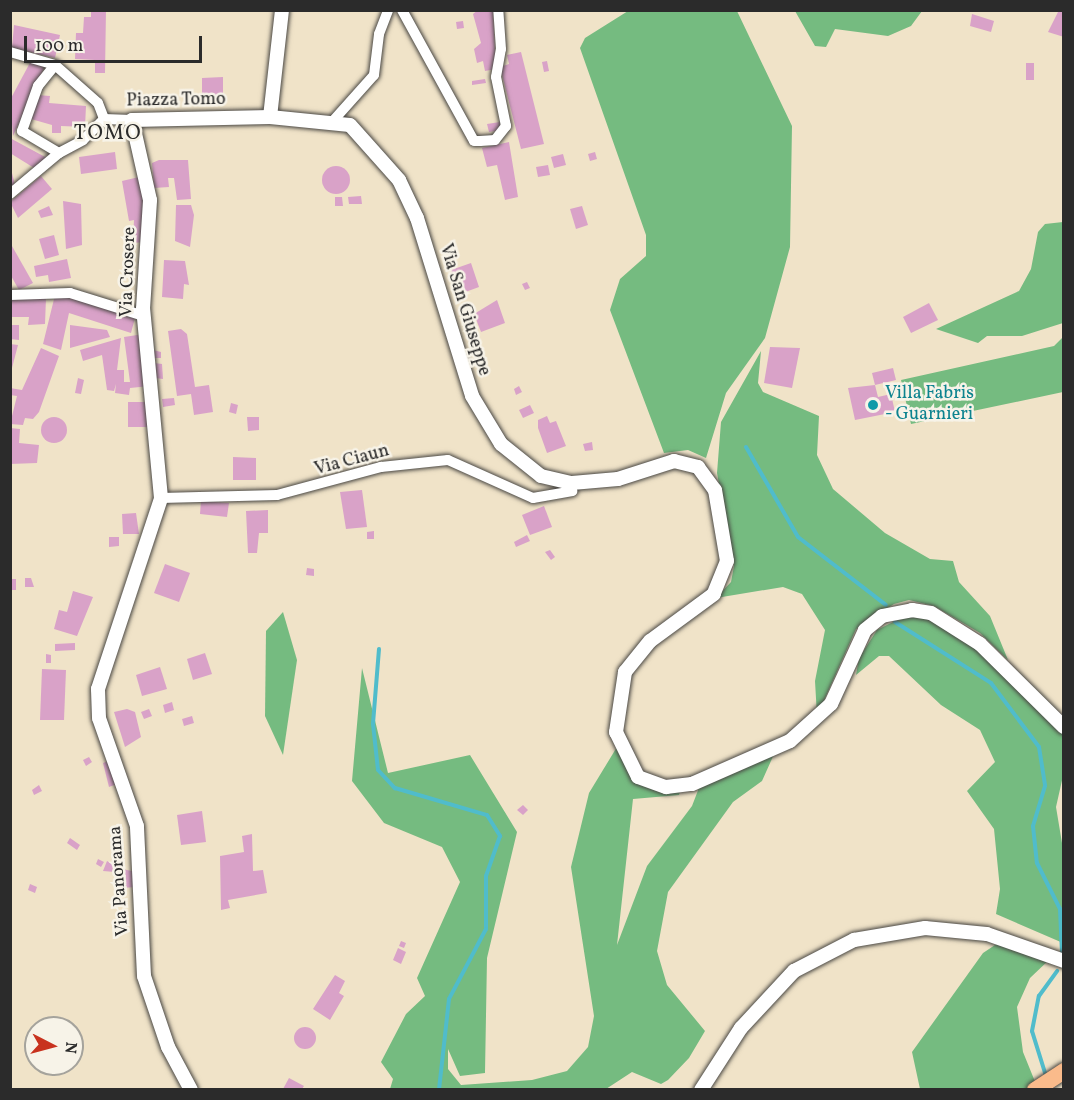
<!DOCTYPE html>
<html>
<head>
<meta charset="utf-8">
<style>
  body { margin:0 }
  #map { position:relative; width:1074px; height:1100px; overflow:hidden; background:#f0e3c8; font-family:Vollkorn,serif }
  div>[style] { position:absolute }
  .forest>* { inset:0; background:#75bb80 }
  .stream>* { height:4px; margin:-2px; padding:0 2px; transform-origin:2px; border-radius:2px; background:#50bccb }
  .building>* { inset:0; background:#d9a2c8 }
  .round { border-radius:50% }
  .roads { filter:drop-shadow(0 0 2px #494743) drop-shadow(0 0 2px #494743) }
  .minor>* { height:10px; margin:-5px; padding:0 5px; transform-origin:5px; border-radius:5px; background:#fff }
  .tertiary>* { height:14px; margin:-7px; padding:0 7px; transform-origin:7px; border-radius:7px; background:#fff }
  .trunk>* { height:16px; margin:-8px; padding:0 8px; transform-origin:8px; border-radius:8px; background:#fabb8b }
  .dots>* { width:16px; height:16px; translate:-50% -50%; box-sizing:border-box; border:3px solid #f7f3e8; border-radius:50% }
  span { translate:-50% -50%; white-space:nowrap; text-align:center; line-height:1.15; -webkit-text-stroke:5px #f7f3e8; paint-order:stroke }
  .street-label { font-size:18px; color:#2b2b2b }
  .culture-label { font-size:18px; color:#0d838f }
  .left { translate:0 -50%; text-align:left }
  .quarter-label { font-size:21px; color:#2b2b2b; letter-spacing:1.5px }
  .frame { position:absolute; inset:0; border:12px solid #2b2b2b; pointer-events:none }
  .north { position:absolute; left:24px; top:1016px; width:60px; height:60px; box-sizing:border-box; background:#f7f3e8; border:2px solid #a5a39c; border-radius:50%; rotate:96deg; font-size:16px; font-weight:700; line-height:24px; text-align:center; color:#2b2b2b }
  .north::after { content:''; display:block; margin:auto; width:21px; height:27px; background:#c8321e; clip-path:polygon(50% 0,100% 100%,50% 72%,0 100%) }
  .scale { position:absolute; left:24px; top:36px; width:178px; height:27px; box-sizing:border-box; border:3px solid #2b2b2b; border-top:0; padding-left:8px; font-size:18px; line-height:21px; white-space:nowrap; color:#2b2b2b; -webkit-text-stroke:4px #f7f3e8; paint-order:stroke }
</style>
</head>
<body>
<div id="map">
  <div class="forest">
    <div style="clip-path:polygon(628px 11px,737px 11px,792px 126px,790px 247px,765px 338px,726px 393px,706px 458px,688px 450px,664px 453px,610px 310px,620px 279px,646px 256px,646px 235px,580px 48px,585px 38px)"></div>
    <div style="clip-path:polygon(795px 11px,795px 10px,922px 11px,911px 26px,888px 36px,835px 29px,826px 47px,815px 46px)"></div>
    <div style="clip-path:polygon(1063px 222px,1063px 323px,1022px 336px,987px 336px,978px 343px,936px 329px,1019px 291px,1031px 269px,1038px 232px,1045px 224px)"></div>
    <div style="clip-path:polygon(1063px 337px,1063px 392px,911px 424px,901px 380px,1054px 346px)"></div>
    <div style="clip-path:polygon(761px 351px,758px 383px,763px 392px,819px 416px,817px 455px,833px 489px,885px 533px,930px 559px,953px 561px,959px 582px,990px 616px,1008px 660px,980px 633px,934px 606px,909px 600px,894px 604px,856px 629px,817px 716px,815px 681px,825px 630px,802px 594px,783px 587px,716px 598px,731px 582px,734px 566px,717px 473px,721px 422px)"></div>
    <div style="clip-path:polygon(283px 612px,297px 660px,283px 755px,265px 716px,266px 631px)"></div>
    <div style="clip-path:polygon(905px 616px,924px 616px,984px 654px,1063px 730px,1063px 776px,1056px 807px,1063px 849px,1063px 943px,996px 914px,1000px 889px,994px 829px,967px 791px,995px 762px,980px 730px,941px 705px,889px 656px,879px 656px,856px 675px,859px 658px,877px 630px)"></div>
    <div style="clip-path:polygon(362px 668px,388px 773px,470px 755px,517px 832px,487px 958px,485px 1073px,460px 1076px,448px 1049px,448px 1069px,461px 1085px,532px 1080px,567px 1071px,588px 1047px,594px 1016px,571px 867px,589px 793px,620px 742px,638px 775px,682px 785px,679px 795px,633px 799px,617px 945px,647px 866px,692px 806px,702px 780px,775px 752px,762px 781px,733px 802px,668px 892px,657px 951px,667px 985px,705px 1031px,689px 1058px,668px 1080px,661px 1084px,632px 1072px,606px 1089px,390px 1089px,393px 1079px,381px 1062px,406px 1014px,425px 996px,417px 978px,460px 882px,442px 847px,384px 823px,352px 781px)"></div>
    <div style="clip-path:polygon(998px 943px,1050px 959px,1030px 978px,1017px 1007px,1023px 1052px,1038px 1089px,920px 1089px,912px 1052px,983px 953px)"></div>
  </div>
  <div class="stream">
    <div style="left:746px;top:447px;width:104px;rotate:60deg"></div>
    <div style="left:798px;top:537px;width:111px;rotate:37.7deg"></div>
    <div style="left:895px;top:622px;width:114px;rotate:32.4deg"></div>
    <div style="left:991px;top:683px;width:80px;rotate:53.1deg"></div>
    <div style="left:1039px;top:747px;width:39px;rotate:81deg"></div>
    <div style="left:1045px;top:786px;width:42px;rotate:106.7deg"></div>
    <div style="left:1033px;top:826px;width:37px;rotate:84deg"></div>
    <div style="left:1037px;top:863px;width:51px;rotate:63.4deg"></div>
    <div style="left:1060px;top:909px;width:44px;rotate:87.4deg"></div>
    <div style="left:379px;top:649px;width:75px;rotate:94.6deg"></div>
    <div style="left:373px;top:724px;width:46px;rotate:83.8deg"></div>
    <div style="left:378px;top:770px;width:25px;rotate:47deg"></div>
    <div style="left:395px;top:788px;width:96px;rotate:16.4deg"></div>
    <div style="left:487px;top:815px;width:25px;rotate:58deg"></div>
    <div style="left:500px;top:836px;width:42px;rotate:109.3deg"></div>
    <div style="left:486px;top:876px;width:53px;rotate:90deg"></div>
    <div style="left:486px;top:929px;width:79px;rotate:117.9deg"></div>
    <div style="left:449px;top:999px;width:92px;rotate:96.3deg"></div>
    <div style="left:1046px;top:1076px;width:47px;rotate:-107.3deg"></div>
    <div style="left:1032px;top:1031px;width:36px;rotate:-79deg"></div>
    <div style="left:1039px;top:996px;width:31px;rotate:-54deg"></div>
  </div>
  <div class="building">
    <div style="clip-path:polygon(91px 10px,106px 10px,105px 73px,95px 73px,95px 60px,75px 59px,76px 33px,83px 33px,84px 17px,91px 17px)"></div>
    <div style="clip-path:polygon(478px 10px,493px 10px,496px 69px,485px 71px,483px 61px,477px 63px,474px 49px,481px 43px,473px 14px)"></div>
    <div style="clip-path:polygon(1059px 10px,1064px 10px,1064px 37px,1048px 32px)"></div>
    <div style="clip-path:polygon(972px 14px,994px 21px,991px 32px,970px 26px)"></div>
    <div style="clip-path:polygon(463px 21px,464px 28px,457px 29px,456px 22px)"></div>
    <div style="clip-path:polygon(14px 25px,60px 35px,55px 58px,12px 48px)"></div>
    <div style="clip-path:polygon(521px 52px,544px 144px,521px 149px,500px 67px,509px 64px,507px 55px)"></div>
    <div style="clip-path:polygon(32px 59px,46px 64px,13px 136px,10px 100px)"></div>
    <div style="clip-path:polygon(547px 61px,549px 71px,544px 72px,542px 62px)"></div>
    <div style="clip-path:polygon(1026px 63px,1034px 63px,1034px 80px,1026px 80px)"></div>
    <div style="clip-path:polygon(223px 77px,223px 97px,202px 98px,202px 78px)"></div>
    <div style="clip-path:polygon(485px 79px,486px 83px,472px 85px,472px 81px)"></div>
    <div style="clip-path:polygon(37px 95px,50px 96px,49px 103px,86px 106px,85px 127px,61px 126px,61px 133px,52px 133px,52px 125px,31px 119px)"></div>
    <div style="clip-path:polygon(500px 122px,501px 130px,489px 132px,487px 124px)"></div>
    <div style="clip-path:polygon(10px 138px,47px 158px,39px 171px,10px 153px)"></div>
    <div style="clip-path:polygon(509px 142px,518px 197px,505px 200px,497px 165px,487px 167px,482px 148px)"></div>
    <div style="clip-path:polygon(115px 152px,117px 169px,81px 174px,79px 157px)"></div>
    <div style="clip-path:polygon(595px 152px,597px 159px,590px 161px,588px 154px)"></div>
    <div style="clip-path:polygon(563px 154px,566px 165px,554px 168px,551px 157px)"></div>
    <div style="clip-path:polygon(159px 160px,188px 160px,191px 199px,177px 200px,174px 178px,168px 178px,169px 187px,154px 188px,152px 163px)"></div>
    <div style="clip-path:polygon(10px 165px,16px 189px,10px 190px)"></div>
    <div style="clip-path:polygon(548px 165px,550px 175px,538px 177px,536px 167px)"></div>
    <div class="round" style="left:322px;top:166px;width:28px;height:28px"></div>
    <div style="clip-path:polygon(41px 176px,52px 189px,18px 218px,10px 202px)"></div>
    <div style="clip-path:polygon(139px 177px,146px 204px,144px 242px,133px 243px,134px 220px,129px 221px,122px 181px)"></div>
    <div style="clip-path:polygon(361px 196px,362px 204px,349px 204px,348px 197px)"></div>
    <div style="clip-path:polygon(335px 197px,342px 197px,343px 206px,335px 206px)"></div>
    <div style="clip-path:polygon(63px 201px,81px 204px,82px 245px,66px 249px)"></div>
    <div style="clip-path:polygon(176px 205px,191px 205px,194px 215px,190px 247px,175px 241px)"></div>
    <div style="clip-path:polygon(49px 206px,53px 215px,41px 218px,38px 211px)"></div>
    <div style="clip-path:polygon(582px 206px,588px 225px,576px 229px,570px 209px)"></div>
    <div style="clip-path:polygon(54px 235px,59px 255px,45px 259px,39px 239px)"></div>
    <div style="clip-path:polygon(12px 246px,33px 283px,19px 290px,10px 274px)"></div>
    <div style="clip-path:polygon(67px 259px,71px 278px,49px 282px,48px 275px,36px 277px,34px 266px)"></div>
    <div style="clip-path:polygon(164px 260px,185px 261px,189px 285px,184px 284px,183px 299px,162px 297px)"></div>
    <div style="clip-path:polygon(471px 263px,479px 287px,460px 294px,451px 270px)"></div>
    <div style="clip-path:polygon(527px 282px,530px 288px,525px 290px,522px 284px)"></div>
    <div style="clip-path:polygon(55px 295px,84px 299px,135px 318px,131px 333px,69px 313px,61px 350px,43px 344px)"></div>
    <div style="clip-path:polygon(10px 298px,46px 298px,45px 324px,28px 325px,29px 317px,10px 317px)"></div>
    <div style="clip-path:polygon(497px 300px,505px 323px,481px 332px,474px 314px)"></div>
    <div style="clip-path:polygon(929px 303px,938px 320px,911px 333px,903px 317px)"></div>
    <div style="clip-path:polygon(10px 325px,19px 325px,19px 340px,10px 339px)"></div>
    <div style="clip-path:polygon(70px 325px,107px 330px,110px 337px,70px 348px)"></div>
    <div style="clip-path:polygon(181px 329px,187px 334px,195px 387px,209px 385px,213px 412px,194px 415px,191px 394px,177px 396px,168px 331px)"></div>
    <div style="clip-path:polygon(144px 334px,150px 386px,130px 388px,129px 395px,115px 393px,116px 384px,114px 391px,107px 390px,102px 355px,83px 361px,80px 350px,121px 338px,117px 370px,124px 370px,124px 382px,130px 382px,124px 337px)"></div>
    <div style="clip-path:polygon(10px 344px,18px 345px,12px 368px,10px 367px)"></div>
    <div style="clip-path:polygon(770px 347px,800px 348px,792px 388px,764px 383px)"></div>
    <div style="clip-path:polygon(41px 348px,59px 356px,39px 412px,33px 419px,25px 418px,23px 425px,10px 424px,17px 396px,10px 395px,10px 388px,22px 390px)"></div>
    <div style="clip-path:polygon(153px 350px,161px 352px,161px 358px,153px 358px)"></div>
    <div style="clip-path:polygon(154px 363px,162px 364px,163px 379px,155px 378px)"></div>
    <div style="clip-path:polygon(893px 368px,896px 380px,875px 385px,878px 397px,891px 394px,895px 412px,855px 420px,848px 388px,875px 385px,872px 373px)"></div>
    <div style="clip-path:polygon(78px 378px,84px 380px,81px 394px,75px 393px)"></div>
    <div style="clip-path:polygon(519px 386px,522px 392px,516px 395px,514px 389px)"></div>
    <div style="clip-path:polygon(174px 398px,175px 405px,163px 407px,162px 399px)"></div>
    <div style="clip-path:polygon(128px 402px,148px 402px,149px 427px,128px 427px)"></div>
    <div style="clip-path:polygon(231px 403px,238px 405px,236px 414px,229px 412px)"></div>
    <div style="clip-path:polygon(530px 405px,534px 413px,523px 418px,519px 410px)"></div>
    <div style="clip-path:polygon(547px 416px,550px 423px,556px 421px,566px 446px,547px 453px,538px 428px,538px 420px)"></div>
    <div style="clip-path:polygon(247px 417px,259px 417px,259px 430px,248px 431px)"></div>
    <div class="round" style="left:41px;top:417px;width:26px;height:26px"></div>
    <div style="clip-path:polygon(10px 428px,20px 429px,19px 443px,39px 445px,37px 463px,10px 464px)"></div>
    <div style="clip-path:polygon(592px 442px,593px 450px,585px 451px,583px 444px)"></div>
    <div style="clip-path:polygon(233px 457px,256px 458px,256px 480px,233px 480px)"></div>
    <div style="clip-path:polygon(362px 490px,367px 527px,346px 529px,340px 492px)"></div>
    <div style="clip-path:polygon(201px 501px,229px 503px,227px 517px,200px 514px)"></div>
    <div style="clip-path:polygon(544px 506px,552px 527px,530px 535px,522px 515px)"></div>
    <div style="clip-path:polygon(268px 510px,268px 533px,259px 533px,257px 553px,248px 553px,246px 511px)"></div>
    <div style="clip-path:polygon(136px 513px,139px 534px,123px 534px,122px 514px)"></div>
    <div style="clip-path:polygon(374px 531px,374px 539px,367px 539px,367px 532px)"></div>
    <div style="clip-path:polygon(527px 535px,530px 541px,516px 547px,514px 542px)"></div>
    <div style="clip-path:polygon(109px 537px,119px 537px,119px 546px,109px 547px)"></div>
    <div style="clip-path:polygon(550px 550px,555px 557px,551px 560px,545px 552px)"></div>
    <div style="clip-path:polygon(165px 564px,190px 573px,179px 602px,154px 593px)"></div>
    <div style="clip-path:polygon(307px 568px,314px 569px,314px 576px,306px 575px)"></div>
    <div style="clip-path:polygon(25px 578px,31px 578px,34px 587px,25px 587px)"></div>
    <div style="clip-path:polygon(10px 579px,16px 579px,16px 590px,10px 590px)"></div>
    <div style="clip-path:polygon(73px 591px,93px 597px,77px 636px,54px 629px,59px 610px,67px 612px)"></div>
    <div style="clip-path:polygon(75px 643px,75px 650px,55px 651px,55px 644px)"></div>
    <div style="clip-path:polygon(205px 653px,212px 674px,193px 680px,187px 659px)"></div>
    <div style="clip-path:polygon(46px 654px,51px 655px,51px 663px,46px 663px)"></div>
    <div style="clip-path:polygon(160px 667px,167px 689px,142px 696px,136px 675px)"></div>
    <div style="clip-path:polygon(42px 669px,66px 670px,64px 720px,40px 720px)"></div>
    <div style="clip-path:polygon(172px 702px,174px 710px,165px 713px,163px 705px)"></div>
    <div style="clip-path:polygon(127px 709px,135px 712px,141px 737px,125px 747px,114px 712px)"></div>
    <div style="clip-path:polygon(149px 709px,152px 716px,144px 719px,141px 712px)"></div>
    <div style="clip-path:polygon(192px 716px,194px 723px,184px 726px,182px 719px)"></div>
    <div style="clip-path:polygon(89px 757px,92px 762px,86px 766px,83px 760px)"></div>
    <div style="clip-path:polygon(111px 760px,122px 782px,109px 787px,103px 763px)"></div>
    <div style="clip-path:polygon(39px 785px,42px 791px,34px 795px,32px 790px)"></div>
    <div style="clip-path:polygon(523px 805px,528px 810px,523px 815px,517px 810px)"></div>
    <div style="clip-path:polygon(202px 811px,206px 842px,181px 845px,177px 815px)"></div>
    <div style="clip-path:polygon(252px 834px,253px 871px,263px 870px,267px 893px,228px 900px,230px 908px,221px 910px,220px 856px,244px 852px,242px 836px)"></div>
    <div style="clip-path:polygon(70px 838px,80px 845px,77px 850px,67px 843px)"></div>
    <div style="clip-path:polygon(98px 859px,104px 862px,101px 867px,96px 864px)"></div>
    <div style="clip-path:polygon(107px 861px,118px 867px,115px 872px,103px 871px)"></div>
    <div style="clip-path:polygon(117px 868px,137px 872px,138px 887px,118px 888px)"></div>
    <div style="clip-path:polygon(30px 884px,37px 887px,35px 893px,28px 890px)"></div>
    <div style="clip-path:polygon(401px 941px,406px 943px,404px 948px,399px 946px)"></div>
    <div style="clip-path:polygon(398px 948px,406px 952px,401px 964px,393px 960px)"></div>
    <div style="clip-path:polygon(335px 975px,345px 981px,339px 993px,344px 996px,330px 1020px,313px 1009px)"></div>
    <div class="round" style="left:294px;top:1027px;width:22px;height:22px"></div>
    <div style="clip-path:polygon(289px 1078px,304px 1086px,302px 1089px,283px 1089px)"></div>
  </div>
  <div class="roads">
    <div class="minor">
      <div style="left:402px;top:10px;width:149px;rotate:61.2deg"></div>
      <div style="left:474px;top:141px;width:6px"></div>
      <div style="left:480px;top:141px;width:15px;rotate:-4deg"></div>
      <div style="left:495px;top:140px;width:18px;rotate:-52deg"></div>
      <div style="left:506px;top:126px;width:50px;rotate:-101.5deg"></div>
      <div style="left:496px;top:77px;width:28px;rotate:-80deg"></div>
      <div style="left:501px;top:49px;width:39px;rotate:-94deg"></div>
      <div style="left:10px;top:52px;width:47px;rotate:16.1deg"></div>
      <div style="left:55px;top:65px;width:57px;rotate:41.5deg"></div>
      <div style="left:98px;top:103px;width:17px;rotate:69deg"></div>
      <div style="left:55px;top:65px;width:27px;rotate:129deg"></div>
      <div style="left:38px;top:86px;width:48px;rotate:109.6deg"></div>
      <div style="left:22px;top:131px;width:43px;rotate:30.7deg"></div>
      <div style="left:59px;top:153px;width:27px;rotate:-28deg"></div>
      <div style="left:83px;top:140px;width:30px;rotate:-45deg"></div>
      <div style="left:104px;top:119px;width:28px;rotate:2deg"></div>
      <div style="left:332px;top:122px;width:63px;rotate:-48.2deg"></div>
      <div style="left:374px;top:75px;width:41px;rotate:-83deg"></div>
      <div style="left:379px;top:34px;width:26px;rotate:-69deg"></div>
      <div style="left:10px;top:194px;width:64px;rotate:-39.9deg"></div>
      <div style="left:10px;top:295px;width:60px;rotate:-1.9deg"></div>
      <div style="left:70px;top:293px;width:77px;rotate:17.3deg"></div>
      <div style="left:161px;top:498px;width:116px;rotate:-1.5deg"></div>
      <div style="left:277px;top:495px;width:108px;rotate:-15.1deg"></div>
      <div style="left:381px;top:467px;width:67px;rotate:-6deg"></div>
      <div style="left:448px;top:460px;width:93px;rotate:24.1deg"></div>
      <div style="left:533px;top:498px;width:40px;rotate:-10deg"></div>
      <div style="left:572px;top:491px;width:8px;rotate:-90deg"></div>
    </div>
    <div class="tertiary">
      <div style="left:270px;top:117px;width:108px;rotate:-83.6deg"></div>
      <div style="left:191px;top:1090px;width:49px;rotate:-118.1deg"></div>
      <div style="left:168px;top:1047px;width:75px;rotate:-108.7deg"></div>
      <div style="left:144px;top:976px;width:150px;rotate:-92.7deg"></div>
      <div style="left:137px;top:826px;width:114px;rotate:-109.4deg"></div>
      <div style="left:99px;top:718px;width:29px;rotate:-92deg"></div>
      <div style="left:98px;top:689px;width:201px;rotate:-71.7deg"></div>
      <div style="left:161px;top:498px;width:190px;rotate:-95.4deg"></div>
      <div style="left:143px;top:309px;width:109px;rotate:-86.3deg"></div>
      <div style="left:150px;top:200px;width:82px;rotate:-102.7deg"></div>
      <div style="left:132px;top:120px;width:138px;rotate:-1.2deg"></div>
      <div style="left:270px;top:117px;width:80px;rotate:5.7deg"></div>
      <div style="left:350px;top:125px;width:74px;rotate:48.3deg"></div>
      <div style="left:399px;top:180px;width:42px;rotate:64.7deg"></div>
      <div style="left:417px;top:218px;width:186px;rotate:72.8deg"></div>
      <div style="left:472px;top:396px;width:56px;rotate:58.9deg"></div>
      <div style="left:501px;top:444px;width:51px;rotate:38.7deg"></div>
      <div style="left:541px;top:476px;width:32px;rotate:13deg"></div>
      <div style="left:572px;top:483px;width:46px;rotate:-5deg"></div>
      <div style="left:618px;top:479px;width:59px;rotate:-17.8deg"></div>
      <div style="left:674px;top:461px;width:25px;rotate:14deg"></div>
      <div style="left:698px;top:467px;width:29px;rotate:54deg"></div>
      <div style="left:715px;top:490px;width:72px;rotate:80.4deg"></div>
      <div style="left:727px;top:561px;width:35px;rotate:112deg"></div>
      <div style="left:714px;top:594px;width:79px;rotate:143.7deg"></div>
      <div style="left:650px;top:641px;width:40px;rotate:129deg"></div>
      <div style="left:625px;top:672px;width:61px;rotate:98.5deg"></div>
      <div style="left:616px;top:732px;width:50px;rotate:63.9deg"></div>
      <div style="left:638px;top:777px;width:30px;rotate:20deg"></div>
      <div style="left:666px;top:787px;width:26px;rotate:-7deg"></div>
      <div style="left:692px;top:784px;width:107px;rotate:-23.7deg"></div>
      <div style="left:790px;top:741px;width:55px;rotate:-42.1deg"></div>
      <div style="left:831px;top:704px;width:81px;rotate:-65.3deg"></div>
      <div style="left:865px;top:630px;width:22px;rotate:-39deg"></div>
      <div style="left:882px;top:616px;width:31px;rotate:-11deg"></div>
      <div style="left:912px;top:610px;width:19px;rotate:9deg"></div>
      <div style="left:931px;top:613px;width:58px;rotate:32.3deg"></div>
      <div style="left:980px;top:644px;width:118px;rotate:44.7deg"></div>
      <div style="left:701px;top:1090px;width:74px;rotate:-57.2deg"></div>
      <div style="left:741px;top:1028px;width:78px;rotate:-47.1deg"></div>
      <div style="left:794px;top:971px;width:68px;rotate:-27.3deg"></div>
      <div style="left:854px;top:940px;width:72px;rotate:-9.6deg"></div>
      <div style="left:925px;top:928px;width:62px;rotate:5.5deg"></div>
      <div style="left:987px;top:934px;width:82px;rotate:19.3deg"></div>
    </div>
    <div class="trunk">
      <div style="left:1035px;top:1090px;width:35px;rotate:-33deg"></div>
    </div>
  </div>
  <div class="dots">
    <div style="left:873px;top:405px;background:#0f9aa8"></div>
  </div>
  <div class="street-label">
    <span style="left:176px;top:101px;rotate:-1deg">Piazza Tomo</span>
    <span style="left:129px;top:272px;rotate:-88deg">Via Crosere</span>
    <span style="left:464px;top:310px;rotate:73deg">Via San Giuseppe</span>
    <span style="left:352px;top:461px;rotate:-15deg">Via Ciaun</span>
    <span style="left:120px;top:881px;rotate:-94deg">Via Panorama</span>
  </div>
  <div class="culture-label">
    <span class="left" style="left:885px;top:405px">Villa Fabris<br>- Guarnieri</span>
  </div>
  <div class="quarter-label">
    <span style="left:108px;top:134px">TOMO</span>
  </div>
  <div class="frame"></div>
  <div class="north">N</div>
  <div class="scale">100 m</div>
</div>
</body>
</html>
